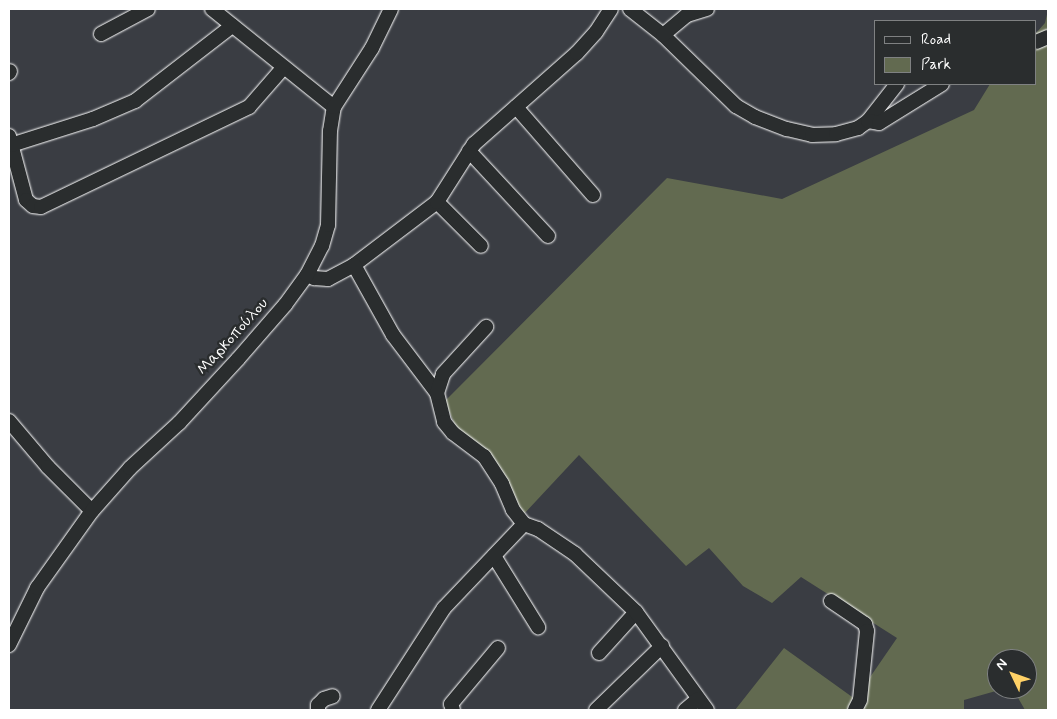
<!DOCTYPE html>
<html>
<head>
<meta charset="utf-8">
<style>
  body { margin:0 }
  #map { position:relative; width:1057px; height:719px; overflow:hidden; background:#3a3d43; font-family:Mynerve,sans-serif }
  div>[style] { position:absolute }
  .green>* { inset:0; background:#626a50 }
  .roads { filter:drop-shadow(0 0 1px #fff) drop-shadow(0 0 1px #fff) }
  .minor>* { height:14px; margin:-7px; padding:0 7px; transform-origin:7px; border-radius:7px; background:#2a2d2e }
  span { translate:-50% -50%; white-space:nowrap; text-align:center; line-height:1.15; -webkit-text-stroke:5px #2a2d2e; paint-order:stroke }
  .street-label { font-size:16px; color:#fff }
  .frame { position:absolute; inset:0; border:10px solid #fff; pointer-events:none }
  .legend { position:absolute; left:874px; top:20px; width:162px; height:65px; box-sizing:border-box; background:#2a2d2e; border:1px solid #7f8182; margin:0; padding:6px 9px; list-style:none; font-size:15px; color:#fff }
  .legend li { display:flex; align-items:center; gap:10px; height:25px }
  .legend b { width:25px; border:1px solid #7f8182 }
  .north { position:absolute; left:987px; top:649px; width:50px; height:50px; box-sizing:border-box; background:#2a2d2e; border:1px solid #7f8182; border-radius:50%; rotate:312deg; font-size:14px; font-weight:700; line-height:20px; text-align:center; color:#fff }
  .north::after { content:''; display:block; margin:auto; width:18px; height:22px; background:#ffd166; clip-path:polygon(50% 0,100% 100%,50% 72%,0 100%) }
</style>
</head>
<body>
<div id="map">
  <div class="green">
    <div style="clip-path:polygon(1048px 10px,1048px 710px,1025px 710px,1013px 689px,1027px 689px,1027px 659px,997px 659px,997px 689px,1003px 689px,964px 700px,964px 710px,735px 710px,784px 648px,855px 699px,897px 638px,801px 577px,772px 603px,743px 586px,709px 548px,686px 566px,579px 455px,523px 515px,457px 430px,445px 401px,667px 178px,782px 199px,974px 110px,990px 84px,1036px 84px,1036px 33px,1045px 23px)"></div>
  </div>
  <div class="roads">
    <div class="minor">
      <div style="left:212px;top:9px;width:156px;rotate:38.8deg"></div>
      <div style="left:630px;top:9px;width:42px;rotate:38.2deg"></div>
      <div style="left:663px;top:35px;width:102px;rotate:44.2deg"></div>
      <div style="left:736px;top:106px;width:22px;rotate:30deg"></div>
      <div style="left:755px;top:117px;width:34px;rotate:21deg"></div>
      <div style="left:787px;top:129px;width:26px;rotate:13deg"></div>
      <div style="left:812px;top:135px;width:24px;rotate:-2deg"></div>
      <div style="left:836px;top:134px;width:23px;rotate:-15deg"></div>
      <div style="left:858px;top:128px;width:12px;rotate:-35deg"></div>
      <div style="left:868px;top:121px;width:47px;rotate:-51.9deg"></div>
      <div style="left:101px;top:34px;width:53px;rotate:-28deg"></div>
      <div style="left:663px;top:35px;width:31px;rotate:-40deg"></div>
      <div style="left:687px;top:15px;width:21px;rotate:-17deg"></div>
      <div style="left:1036px;top:42px;width:13px;rotate:-23deg"></div>
      <div style="left:9px;top:73px;width:2px;rotate:-63deg"></div>
      <div style="left:516px;top:107px;width:117px;rotate:48.8deg"></div>
      <div style="left:868px;top:121px;width:11px;rotate:10deg"></div>
      <div style="left:879px;top:123px;width:74px;rotate:-31.8deg"></div>
      <div style="left:9px;top:136px;width:66px;rotate:75.1deg"></div>
      <div style="left:26px;top:200px;width:9px;rotate:41deg"></div>
      <div style="left:33px;top:206px;width:8px;rotate:7deg"></div>
      <div style="left:41px;top:207px;width:231px;rotate:-25.7deg"></div>
      <div style="left:249px;top:107px;width:52px;rotate:-48.9deg"></div>
      <div style="left:11px;top:145px;width:86px;rotate:-17.6deg"></div>
      <div style="left:93px;top:119px;width:46px;rotate:-23.2deg"></div>
      <div style="left:135px;top:101px;width:123px;rotate:-37.7deg"></div>
      <div style="left:469px;top:151px;width:116px;rotate:47.1deg"></div>
      <div style="left:437px;top:202px;width:62px;rotate:45deg"></div>
      <div style="left:354px;top:265px;width:104px;rotate:-37.2deg"></div>
      <div style="left:437px;top:202px;width:69px;rotate:-57.5deg"></div>
      <div style="left:474px;top:144px;width:137px;rotate:-41.5deg"></div>
      <div style="left:577px;top:53px;width:28px;rotate:-48deg"></div>
      <div style="left:596px;top:32px;width:27px;rotate:-57deg"></div>
      <div style="left:307px;top:275px;width:8px;rotate:23deg"></div>
      <div style="left:314px;top:278px;width:14px;rotate:4deg"></div>
      <div style="left:328px;top:279px;width:30px;rotate:-28deg"></div>
      <div style="left:354px;top:265px;width:80px;rotate:60.9deg"></div>
      <div style="left:393px;top:335px;width:73px;rotate:52.8deg"></div>
      <div style="left:437px;top:393px;width:30px;rotate:76deg"></div>
      <div style="left:444px;top:422px;width:14px;rotate:51deg"></div>
      <div style="left:453px;top:433px;width:39px;rotate:37deg"></div>
      <div style="left:484px;top:456px;width:33px;rotate:57deg"></div>
      <div style="left:502px;top:484px;width:28px;rotate:67deg"></div>
      <div style="left:513px;top:510px;width:18px;rotate:52deg"></div>
      <div style="left:437px;top:393px;width:20px;rotate:-72deg"></div>
      <div style="left:443px;top:374px;width:64px;rotate:-47.5deg"></div>
      <div style="left:9px;top:421px;width:60px;rotate:49.7deg"></div>
      <div style="left:48px;top:467px;width:62px;rotate:45deg"></div>
      <div style="left:494px;top:556px;width:84px;rotate:58.2deg"></div>
      <div style="left:831px;top:601px;width:41px;rotate:34.1deg"></div>
      <div style="left:865px;top:624px;width:7px;rotate:74deg"></div>
      <div style="left:867px;top:631px;width:69px;rotate:95.8deg"></div>
      <div style="left:860px;top:700px;width:11px;rotate:117deg"></div>
      <div style="left:9px;top:645px;width:64px;rotate:-63.8deg"></div>
      <div style="left:37px;top:588px;width:95px;rotate:-54.5deg"></div>
      <div style="left:92px;top:511px;width:57px;rotate:-48.5deg"></div>
      <div style="left:130px;top:468px;width:67px;rotate:-42.6deg"></div>
      <div style="left:179px;top:423px;width:87px;rotate:-47.3deg"></div>
      <div style="left:238px;top:359px;width:72px;rotate:-49deg"></div>
      <div style="left:285px;top:305px;width:37px;rotate:-54deg"></div>
      <div style="left:307px;top:275px;width:33px;rotate:-63deg"></div>
      <div style="left:322px;top:246px;width:22px;rotate:-74deg"></div>
      <div style="left:328px;top:225px;width:94px;rotate:-88.8deg"></div>
      <div style="left:330px;top:131px;width:24px;rotate:-81deg"></div>
      <div style="left:334px;top:107px;width:70px;rotate:-57.2deg"></div>
      <div style="left:372px;top:48px;width:43px;rotate:-64deg"></div>
      <div style="left:599px;top:653px;width:55px;rotate:-47.9deg"></div>
      <div style="left:318px;top:710px;width:5px;rotate:-90deg"></div>
      <div style="left:318px;top:705px;width:8px;rotate:-45deg"></div>
      <div style="left:324px;top:699px;width:9px;rotate:-18deg"></div>
      <div style="left:378px;top:710px;width:121px;rotate:-57.1deg"></div>
      <div style="left:444px;top:608px;width:116px;rotate:-46.4deg"></div>
      <div style="left:524px;top:524px;width:15px;rotate:20deg"></div>
      <div style="left:538px;top:529px;width:45px;rotate:34deg"></div>
      <div style="left:575px;top:554px;width:84px;rotate:43.6deg"></div>
      <div style="left:636px;top:612px;width:121px;rotate:54.1deg"></div>
      <div style="left:453px;top:710px;width:6px;rotate:-108deg"></div>
      <div style="left:451px;top:704px;width:73px;rotate:-50deg"></div>
      <div style="left:596px;top:710px;width:92px;rotate:-44.1deg"></div>
      <div style="left:685px;top:710px;width:17px;rotate:-40deg"></div>
    </div>
  </div>
  <div class="street-label">
    <span style="left:233px;top:337px;rotate:-48deg">Μαρκοπούλου</span>
  </div>
  <div class="frame"></div>
  <ul class="legend">
  <li><b style="height:6px;background:#2a2d2e"></b>Road</li>
  <li><b style="height:14px;background:#626a50"></b>Park</li>
  </ul>
  <div class="north">N</div>
</div>
</body>
</html>
